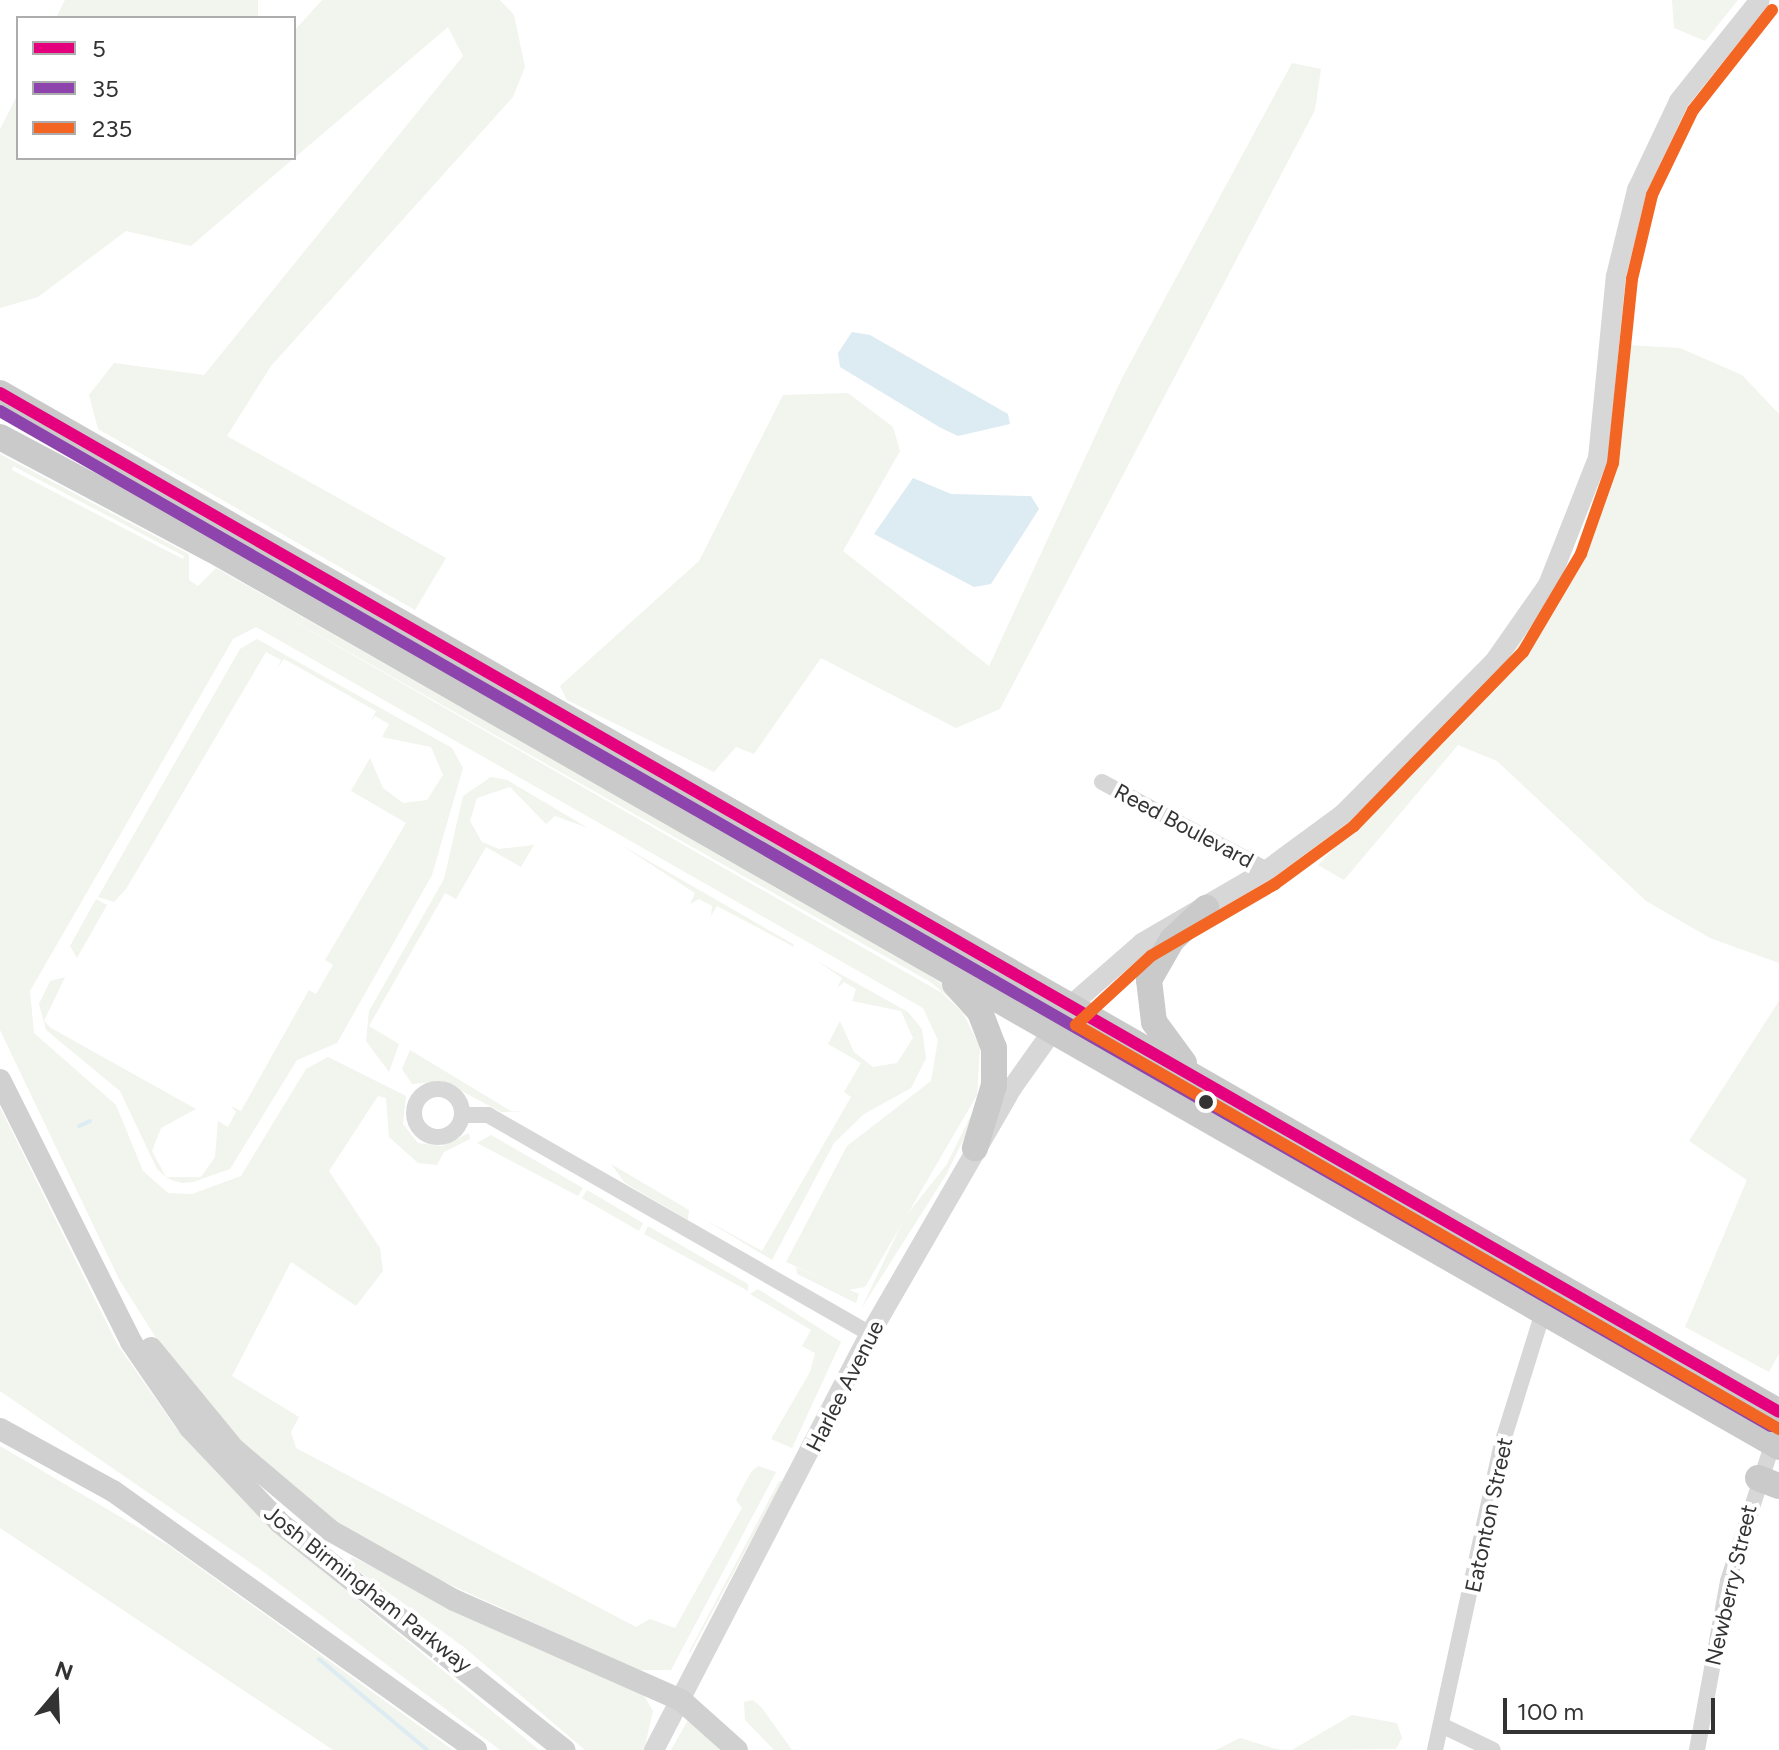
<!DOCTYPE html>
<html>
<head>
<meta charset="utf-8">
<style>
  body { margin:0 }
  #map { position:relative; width:1779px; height:1750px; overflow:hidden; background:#fff; font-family:Figtree,sans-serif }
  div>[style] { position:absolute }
  .green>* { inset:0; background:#f1f5ed }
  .water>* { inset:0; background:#ddebf3 }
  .stream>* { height:4px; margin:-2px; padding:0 2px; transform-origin:2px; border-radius:2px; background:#ddebf3 }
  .minor>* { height:16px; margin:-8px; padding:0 8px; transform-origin:8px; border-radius:8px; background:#d7d7d7 }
  .minor>.ring { margin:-8px; padding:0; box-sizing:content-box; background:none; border:16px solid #d7d7d7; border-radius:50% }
  .tertiary>* { height:20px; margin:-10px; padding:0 10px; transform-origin:10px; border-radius:10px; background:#d7d7d7 }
  .secondary>* { height:22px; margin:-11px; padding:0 11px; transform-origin:11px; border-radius:11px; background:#d0d0d0 }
  .primary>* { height:26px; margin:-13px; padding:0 13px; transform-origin:13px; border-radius:13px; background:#cacaca }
  .bus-1>* { height:12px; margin:-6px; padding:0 6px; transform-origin:6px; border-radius:6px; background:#e5007d }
  .bus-2>* { height:12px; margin:-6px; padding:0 6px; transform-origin:6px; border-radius:6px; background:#8e44ad }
  .bus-3>* { height:12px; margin:-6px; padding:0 6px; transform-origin:6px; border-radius:6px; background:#f26522 }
  .dots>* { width:22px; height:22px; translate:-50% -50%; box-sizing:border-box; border:4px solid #fff; border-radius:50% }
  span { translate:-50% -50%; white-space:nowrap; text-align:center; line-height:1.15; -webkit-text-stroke:8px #fff; paint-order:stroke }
  .street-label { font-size:22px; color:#333 }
  .legend { position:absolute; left:16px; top:16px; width:280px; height:144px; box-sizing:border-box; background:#fff; border:2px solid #adadad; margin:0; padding:10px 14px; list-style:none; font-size:24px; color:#333 }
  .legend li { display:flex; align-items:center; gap:16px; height:40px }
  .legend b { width:40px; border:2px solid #adadad }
  .north { position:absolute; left:16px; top:1654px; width:80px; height:80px; -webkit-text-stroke:6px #fff; paint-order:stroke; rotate:19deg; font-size:22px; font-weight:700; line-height:32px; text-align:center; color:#333 }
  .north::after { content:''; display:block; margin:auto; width:28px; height:36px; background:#333; clip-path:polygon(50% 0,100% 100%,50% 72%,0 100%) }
  .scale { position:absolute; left:1503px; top:1698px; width:212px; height:36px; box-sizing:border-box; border:4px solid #333; border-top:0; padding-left:10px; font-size:24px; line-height:28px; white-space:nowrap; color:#333; -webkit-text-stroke:6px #fff; paint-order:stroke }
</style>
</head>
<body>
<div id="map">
  <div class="green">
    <div style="clip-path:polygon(65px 0,258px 0,258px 18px,56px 18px)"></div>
    <div style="clip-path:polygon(322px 0,500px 0,514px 15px,525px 67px,513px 97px,271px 366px,227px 436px,446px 558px,415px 610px,98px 429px,89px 395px,114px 363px,204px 375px,463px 56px,448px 27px,191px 246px,126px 231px,38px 297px,0 308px,0 129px,18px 94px,18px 158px,294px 158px,294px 31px)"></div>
    <div style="clip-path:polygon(1672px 0,1738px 0,1705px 41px,1674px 28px)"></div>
    <div style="clip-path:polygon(1292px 63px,1321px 69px,1315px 110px,1000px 709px,956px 728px,821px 658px,754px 754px,736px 747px,714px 772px,567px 700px,560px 686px,699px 561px,783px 395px,848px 393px,893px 427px,900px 451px,843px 551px,989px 666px,1122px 378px)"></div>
    <div style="clip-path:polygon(1628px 345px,1680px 348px,1742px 375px,1779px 414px,1779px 963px,1710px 938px,1646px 901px,1497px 761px,1458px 745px,1344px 880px,1318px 865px,1473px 704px,1576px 561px,1607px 485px)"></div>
    <div style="clip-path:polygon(evenodd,0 454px,189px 554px,189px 580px,198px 586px,216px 568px,897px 955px,952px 990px,970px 1017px,932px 983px,215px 576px,942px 993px,963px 1013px,980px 1047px,977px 1095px,865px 1287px,848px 1290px,786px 1262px,847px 1146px,931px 1081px,938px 1040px,923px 1008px,256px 627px,233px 639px,30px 991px,34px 1033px,116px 1105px,143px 1171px,168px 1193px,192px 1194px,241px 1176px,306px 1069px,328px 1057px,406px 1096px,403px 1124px,418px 1143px,442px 1146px,469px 1133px,470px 1139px,444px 1152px,437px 1165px,418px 1163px,389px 1137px,386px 1098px,378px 1096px,329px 1171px,380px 1248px,383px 1271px,356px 1306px,291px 1262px,232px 1376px,299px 1417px,291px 1432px,296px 1448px,636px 1627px,650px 1619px,675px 1628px,742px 1508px,736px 1500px,751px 1472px,758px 1466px,776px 1472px,671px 1670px,638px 1670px,374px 1550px,270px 1473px,173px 1365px,119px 1279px,0 1030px,0 454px,13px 466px,184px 556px,183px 559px,12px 470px,13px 466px)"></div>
    <div style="clip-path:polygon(257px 639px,452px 748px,463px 768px,432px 875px,337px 1043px,297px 1060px,230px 1169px,193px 1182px,182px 1183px,171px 1180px,166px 1177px,157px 1169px,120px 1091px,46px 1030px,39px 1004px,50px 981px,65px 977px,44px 1021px,51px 1028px,196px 1109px,161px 1128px,152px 1151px,166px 1177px,201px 1177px,215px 1157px,218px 1121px,228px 1127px,236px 1112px,231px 1106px,241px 1111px,309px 990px,316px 994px,333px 965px,325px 960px,406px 823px,351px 791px,370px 758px,383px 788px,403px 803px,427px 800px,443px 775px,431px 747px,382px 737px,389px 724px,375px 716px,370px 723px,376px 711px,284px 659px,277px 669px,281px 660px,266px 652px,126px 889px,114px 902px,98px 897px,240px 649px)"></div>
    <div style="clip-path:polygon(491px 777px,507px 780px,588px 828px,555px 816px,546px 824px,510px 787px,477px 798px,470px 821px,482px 842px,499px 849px,534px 845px,521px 867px,486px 847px,456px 899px,445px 893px,369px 1026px,399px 1044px,389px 1072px,366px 1041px,369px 1011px,444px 879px,463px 796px)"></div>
    <div style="clip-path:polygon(621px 845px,793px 944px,794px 947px,717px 906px,711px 916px,712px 906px,699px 899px,690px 904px,695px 893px)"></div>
    <div style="clip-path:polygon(96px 899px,107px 905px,77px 958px,70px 946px)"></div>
    <div style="clip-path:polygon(817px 961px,908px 1012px,922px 1029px,926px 1058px,911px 1088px,864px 1114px,834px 1143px,772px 1260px,702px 1218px,762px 1251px,851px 1097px,844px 1092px,861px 1063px,828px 1044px,840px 1021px,854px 1052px,873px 1067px,897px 1063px,913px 1038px,901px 1011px,852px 1001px,856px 989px,844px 982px,837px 988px,842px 978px)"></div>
    <div style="clip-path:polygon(1779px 1001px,1779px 1354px,1769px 1372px,1685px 1327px,1747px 1180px,1689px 1141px)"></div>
    <div style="clip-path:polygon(978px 1033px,984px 1036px,989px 1065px,982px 1102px,946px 1175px,861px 1309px,905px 1217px,947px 1164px,980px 1097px,986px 1062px)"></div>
    <div style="clip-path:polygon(410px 1050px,511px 1111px,526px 1111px,501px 1112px,443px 1081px,412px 1084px,402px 1069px)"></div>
    <div style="clip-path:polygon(0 1107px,117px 1344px,176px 1428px,267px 1525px,539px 1750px,500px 1750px,261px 1570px,0 1391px)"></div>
    <div style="clip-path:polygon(491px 1135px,583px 1188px,578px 1196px,477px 1143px)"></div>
    <div style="clip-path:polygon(611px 1164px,689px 1210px,688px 1220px,625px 1183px)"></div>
    <div style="clip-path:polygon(587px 1190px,643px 1223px,639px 1231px,582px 1198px)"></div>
    <div style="clip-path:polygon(648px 1226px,748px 1284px,748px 1291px,644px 1234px)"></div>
    <div style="clip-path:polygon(796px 1267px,859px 1294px,856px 1303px,797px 1274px)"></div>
    <div style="clip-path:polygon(758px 1289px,841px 1342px,792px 1448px,771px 1439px,810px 1372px,815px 1353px,802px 1346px,811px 1330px,750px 1294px)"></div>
    <div style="clip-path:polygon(0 1446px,168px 1545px,453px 1750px,333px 1750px,0 1528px)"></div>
    <div style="clip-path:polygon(779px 1481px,783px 1481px,690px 1653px,689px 1652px)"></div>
    <div style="clip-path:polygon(352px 1557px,642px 1692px,653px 1711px,644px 1750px,585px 1750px,465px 1648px,349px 1564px)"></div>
    <div style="clip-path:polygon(753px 1700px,762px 1708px,792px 1750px,774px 1750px,745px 1720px,744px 1702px)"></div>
    <div style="clip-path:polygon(1352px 1715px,1397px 1723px,1402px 1738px,1396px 1749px,1292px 1750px)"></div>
    <div style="clip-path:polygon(688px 1720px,705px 1734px,720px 1750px,671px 1750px)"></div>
    <div style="clip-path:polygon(1240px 1738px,1276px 1749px,1284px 1750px,1216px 1750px)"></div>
  </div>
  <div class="water">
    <div style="clip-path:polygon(852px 332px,870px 335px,1008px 414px,1010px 424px,958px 436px,941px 428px,840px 367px,838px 353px)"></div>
    <div style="clip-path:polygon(913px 478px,951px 494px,1031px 496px,1039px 509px,991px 584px,974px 587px,874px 534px)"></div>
  </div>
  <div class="stream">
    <div style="left:79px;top:1126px;width:12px;rotate:-24deg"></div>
    <div style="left:319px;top:1659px;width:141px;rotate:40.1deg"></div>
  </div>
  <div class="minor">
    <div style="left:1102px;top:782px;width:187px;rotate:28.1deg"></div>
    <div class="ring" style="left:414px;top:1089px;width:32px;height:32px"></div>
    <div style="left:463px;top:1115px;width:25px"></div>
    <div style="left:488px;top:1115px;width:440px;rotate:29.8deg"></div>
    <div style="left:1443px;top:1726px;width:55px;rotate:25.6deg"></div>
    <div style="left:1435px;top:1750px;width:310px;rotate:-77.7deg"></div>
    <div style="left:1501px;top:1447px;width:141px;rotate:-72.7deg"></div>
    <div style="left:1543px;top:1312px;width:30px;rotate:-60deg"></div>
    <div style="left:1697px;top:1750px;width:172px;rotate:-79.6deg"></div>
    <div style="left:1728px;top:1581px;width:165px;rotate:-72deg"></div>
  </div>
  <div class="tertiary">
    <div style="left:654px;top:1750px;width:469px;rotate:-62.6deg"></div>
    <div style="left:870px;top:1334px;width:284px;rotate:-60deg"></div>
    <div style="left:1012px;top:1088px;width:102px;rotate:-54.6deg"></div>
    <div style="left:1071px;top:1005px;width:94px;rotate:-41.1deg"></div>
    <div style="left:1142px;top:943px;width:145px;rotate:-30.3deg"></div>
    <div style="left:1267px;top:870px;width:94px;rotate:-36.4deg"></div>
    <div style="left:1343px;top:814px;width:214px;rotate:-45.2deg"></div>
    <div style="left:1494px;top:662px;width:94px;rotate:-55deg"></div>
    <div style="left:1548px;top:585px;width:136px;rotate:-68.5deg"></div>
    <div style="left:1598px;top:458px;width:183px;rotate:-84.4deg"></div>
    <div style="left:1616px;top:276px;width:89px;rotate:-76.3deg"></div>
    <div style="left:1637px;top:190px;width:98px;rotate:-64.7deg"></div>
    <div style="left:1679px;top:101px;width:129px;rotate:-51.3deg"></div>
  </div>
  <div class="secondary">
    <div style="left:0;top:1080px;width:293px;rotate:63.4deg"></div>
    <div style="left:131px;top:1342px;width:104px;rotate:55.5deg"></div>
    <div style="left:190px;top:1428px;width:131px;rotate:46.5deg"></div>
    <div style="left:280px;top:1523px;width:364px;rotate:38.6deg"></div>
    <div style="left:151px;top:1348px;width:131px;rotate:50.6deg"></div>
    <div style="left:234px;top:1449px;width:127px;rotate:40.2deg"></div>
    <div style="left:331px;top:1531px;width:141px;rotate:29.3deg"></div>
    <div style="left:454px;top:1600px;width:248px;rotate:23.8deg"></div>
    <div style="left:681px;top:1700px;width:75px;rotate:41.8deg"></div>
    <div style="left:0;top:1429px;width:129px;rotate:28.8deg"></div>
    <div style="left:113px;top:1491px;width:446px;rotate:35.5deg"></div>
  </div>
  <div class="primary">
    <div style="left:0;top:393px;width:2050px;rotate:29.8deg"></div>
    <div style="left:0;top:437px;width:239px;rotate:28deg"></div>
    <div style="left:211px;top:549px;width:1807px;rotate:29.8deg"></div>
    <div style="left:955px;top:984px;width:38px;rotate:48deg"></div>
    <div style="left:980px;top:1012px;width:39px;rotate:69deg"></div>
    <div style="left:994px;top:1048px;width:37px;rotate:90deg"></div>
    <div style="left:994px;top:1085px;width:66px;rotate:106.8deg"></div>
    <div style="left:1184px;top:1063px;width:51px;rotate:-126.2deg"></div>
    <div style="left:1154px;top:1022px;width:42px;rotate:-96.8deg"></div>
    <div style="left:1149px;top:980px;width:46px;rotate:-60.1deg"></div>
    <div style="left:1172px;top:940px;width:47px;rotate:-43.3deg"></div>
    <div style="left:1758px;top:1478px;width:22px;rotate:21deg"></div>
  </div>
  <div class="bus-1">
    <div style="left:0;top:393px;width:2050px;rotate:29.8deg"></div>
  </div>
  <div class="bus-2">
    <div style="left:0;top:411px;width:2041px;rotate:29.82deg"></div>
  </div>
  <div class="bus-3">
    <div style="left:1772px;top:10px;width:127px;rotate:128.3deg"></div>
    <div style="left:1693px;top:110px;width:94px;rotate:115.8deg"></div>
    <div style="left:1652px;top:195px;width:86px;rotate:103.4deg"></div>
    <div style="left:1632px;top:279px;width:185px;rotate:95.9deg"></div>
    <div style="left:1613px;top:463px;width:96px;rotate:109.4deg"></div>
    <div style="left:1581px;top:554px;width:114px;rotate:120.6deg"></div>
    <div style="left:1523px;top:652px;width:243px;rotate:134.2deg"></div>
    <div style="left:1354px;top:826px;width:98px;rotate:143.7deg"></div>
    <div style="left:1275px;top:884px;width:143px;rotate:149.9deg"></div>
    <div style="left:1151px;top:956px;width:102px;rotate:137.4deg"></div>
    <div style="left:1076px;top:1025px;width:811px;rotate:29.89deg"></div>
  </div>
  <div class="dots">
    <div style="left:1206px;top:1102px;background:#333"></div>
  </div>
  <div class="street-label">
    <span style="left:1184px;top:826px;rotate:28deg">Reed Boulevard</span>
    <span style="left:845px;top:1386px;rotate:-63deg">Harlee Avenue</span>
    <span style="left:1489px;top:1515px;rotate:-78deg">Eatonton Street</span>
    <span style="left:1731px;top:1585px;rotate:-77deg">Newberry Street</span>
    <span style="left:368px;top:1589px;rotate:38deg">Josh Birmingham Parkway</span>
  </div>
  <ul class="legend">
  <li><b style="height:10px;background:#e5007d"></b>5</li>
  <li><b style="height:10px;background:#8e44ad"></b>35</li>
  <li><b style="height:10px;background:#f26522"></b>235</li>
  </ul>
  <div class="north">N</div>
  <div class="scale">100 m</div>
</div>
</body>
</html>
